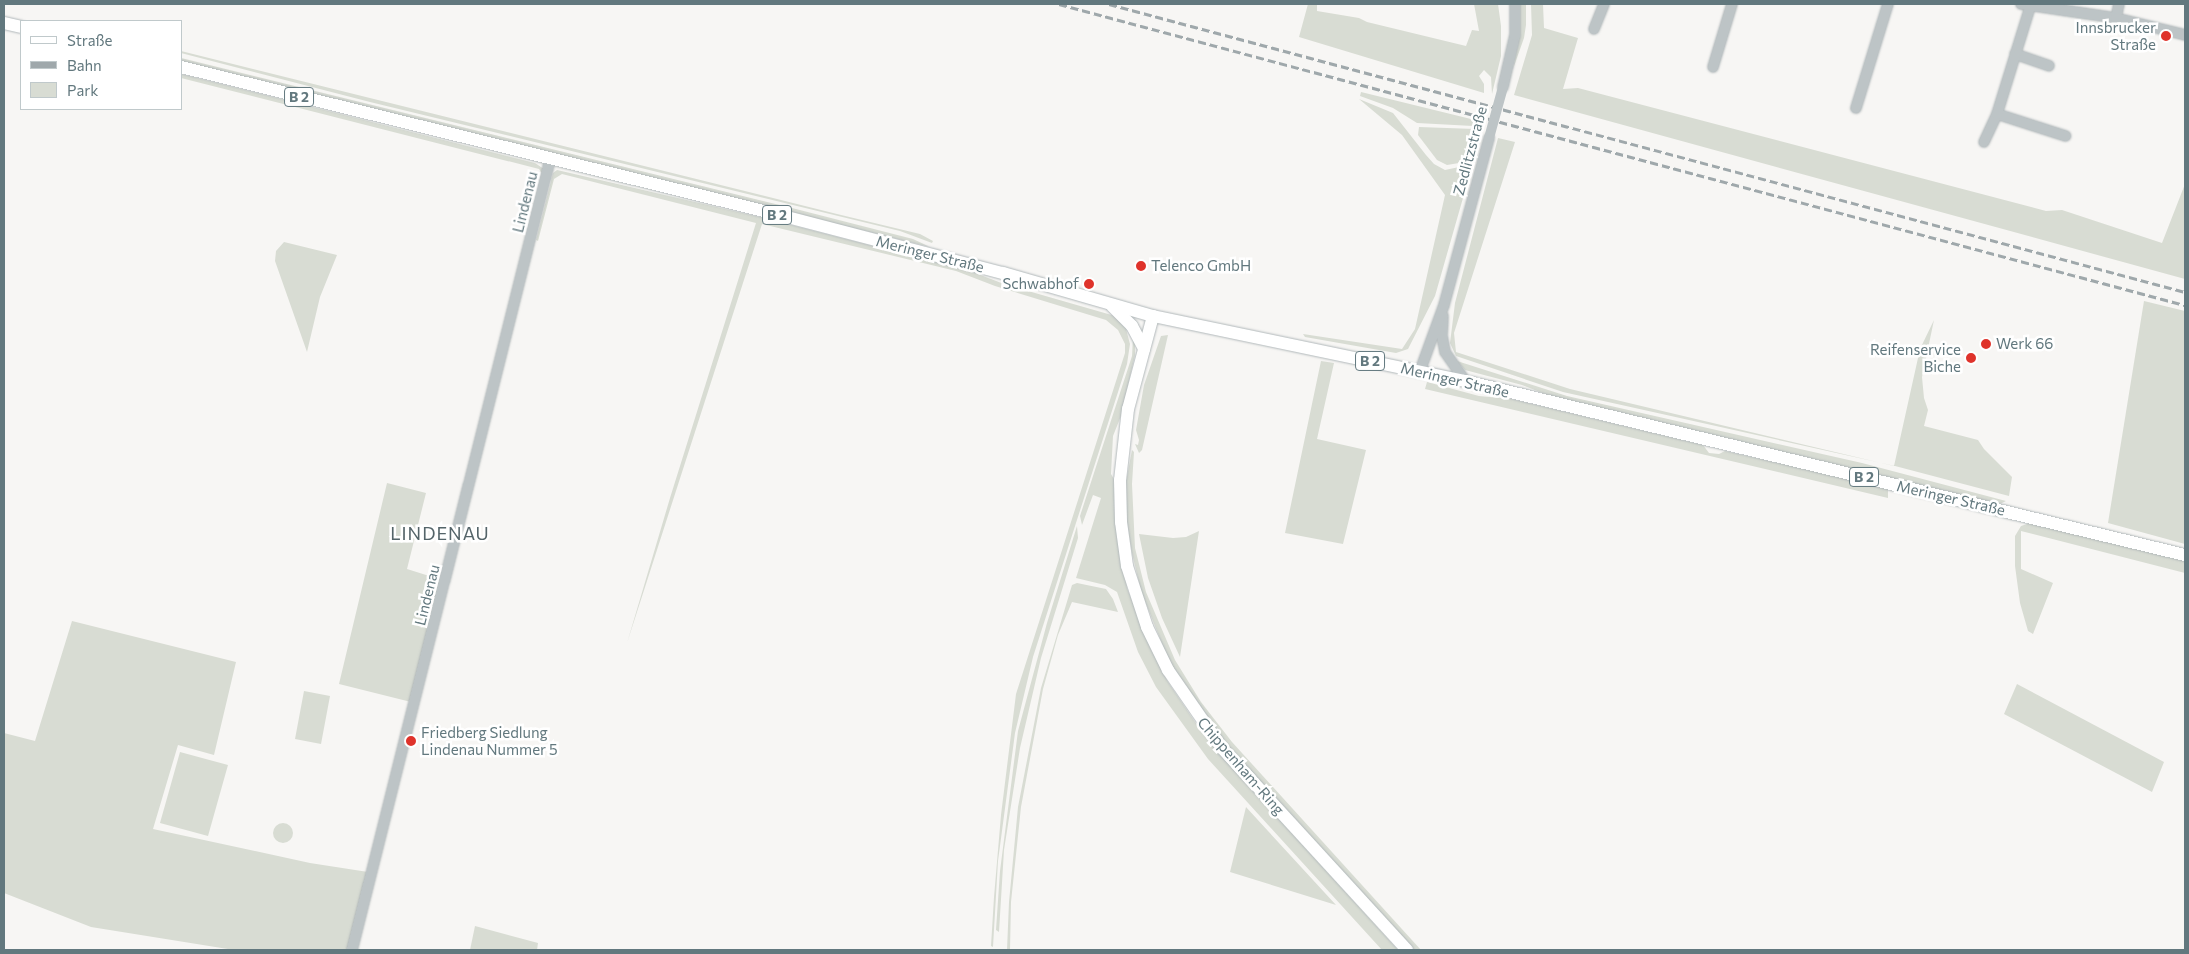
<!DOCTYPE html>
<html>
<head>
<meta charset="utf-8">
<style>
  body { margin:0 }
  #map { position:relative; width:2189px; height:954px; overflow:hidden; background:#f7f6f4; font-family:Commissioner,sans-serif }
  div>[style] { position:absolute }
  .green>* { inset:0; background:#d8dcd3 }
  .round { border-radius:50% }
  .roads { filter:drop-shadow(0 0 1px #b1b8ba) drop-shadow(0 0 1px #b1b8ba) }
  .minor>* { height:10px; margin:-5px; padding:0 5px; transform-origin:5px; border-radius:5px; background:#bdc4c6 }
  .major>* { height:12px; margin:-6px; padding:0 6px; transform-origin:6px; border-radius:6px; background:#fff }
  .rail>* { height:2.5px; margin-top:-1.25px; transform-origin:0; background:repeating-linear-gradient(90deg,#9fa8ab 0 8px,transparent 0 12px) }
  .minor-bridge>* { height:10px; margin:-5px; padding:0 5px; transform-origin:5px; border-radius:5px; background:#bdc4c6 }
  .dots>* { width:14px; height:14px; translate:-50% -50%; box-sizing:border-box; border:2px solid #fff; border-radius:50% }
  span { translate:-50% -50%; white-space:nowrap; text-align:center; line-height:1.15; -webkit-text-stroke:5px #fff; paint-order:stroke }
  .shield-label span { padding:1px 4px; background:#fff; border:1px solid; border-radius:4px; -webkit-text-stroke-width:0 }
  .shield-label { font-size:14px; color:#62787e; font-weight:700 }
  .poi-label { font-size:15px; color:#62787e }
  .right { translate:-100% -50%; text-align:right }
  .left { translate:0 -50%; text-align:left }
  .street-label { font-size:15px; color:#62787e }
  .quarter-label { font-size:18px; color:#546469; letter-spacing:1px }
  .frame { position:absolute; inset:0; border:5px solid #62787e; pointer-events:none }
  .legend { position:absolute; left:20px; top:20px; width:162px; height:90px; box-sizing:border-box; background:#fff; border:1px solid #c0c9cb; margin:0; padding:6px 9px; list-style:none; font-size:15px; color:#62787e }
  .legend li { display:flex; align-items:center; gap:10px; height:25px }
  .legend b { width:25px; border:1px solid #c0c9cb }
</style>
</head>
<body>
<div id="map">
  <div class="green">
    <div style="clip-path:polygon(1308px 4px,1317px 4px,1317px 11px,1359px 18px,1367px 22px,1466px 46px,1472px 30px,1479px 31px,1474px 4px,1498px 4px,1501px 26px,1501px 56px,1492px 94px,1491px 77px,1484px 70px,1479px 76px,1484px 84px,1484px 93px,1299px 37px)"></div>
    <div style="clip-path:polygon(1520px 4px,1526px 4px,1526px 25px,1524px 38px,1513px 69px,1520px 29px)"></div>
    <div style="clip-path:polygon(1531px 4px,1543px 4px,1544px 28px,1578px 38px,1563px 89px,1578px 88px,2046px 211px,2062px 210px,2162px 243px,2185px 184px,2185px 279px,1514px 95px,1532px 35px)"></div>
    <div style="clip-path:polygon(181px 51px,837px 214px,920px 234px,933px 241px,932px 243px,900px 231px,370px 102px,181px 53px)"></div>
    <div style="clip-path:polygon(181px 58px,792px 208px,913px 239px,930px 247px,181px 62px)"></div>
    <div style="clip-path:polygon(181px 74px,535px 163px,544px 169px,542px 173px,539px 169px,181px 78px)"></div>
    <div style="clip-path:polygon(1361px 92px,1475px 120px,1473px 126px,1417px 123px,1393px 108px,1360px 96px)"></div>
    <div style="clip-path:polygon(1359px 99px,1393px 113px,1426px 155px,1434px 164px,1445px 170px,1464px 166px,1475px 156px,1435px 296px,1408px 349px,1396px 353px,1305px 337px,1303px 334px,1402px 349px,1415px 329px,1445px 195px,1402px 135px)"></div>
    <div style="clip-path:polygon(1419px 127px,1475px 129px,1469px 152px,1464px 159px,1459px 163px,1447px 165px,1437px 160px,1418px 135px)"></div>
    <div style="clip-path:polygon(1498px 138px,1515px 142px,1454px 333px,1456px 352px,1570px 389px,1894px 466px,1920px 349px,1934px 320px,1922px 377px,1924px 398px,1928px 410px,1924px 426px,1978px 440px,1984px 449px,2012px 477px,2009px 496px,1895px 466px,1563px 392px,1456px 356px,1450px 343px,1455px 303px)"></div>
    <div style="clip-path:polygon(557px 170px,764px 218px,970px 271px,1004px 284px,1115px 316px,1129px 327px,1126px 329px,1130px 344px,1127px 364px,1033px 657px,1015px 733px,998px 861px,993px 947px,991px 946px,994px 897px,1001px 815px,1016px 694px,1125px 353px,1125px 344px,1118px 330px,1106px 320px,995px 286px,956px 271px,762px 224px,627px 643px,670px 498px,756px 223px,562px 174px,554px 179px,538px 241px,536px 240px,551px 181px,553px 173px)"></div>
    <div style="clip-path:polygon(284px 242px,337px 255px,320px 297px,307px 352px,275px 261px,276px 251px)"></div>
    <div style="clip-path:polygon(2144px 301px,2185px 311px,2185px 544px,2108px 523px)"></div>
    <div style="clip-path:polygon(1168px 335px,1142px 450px,1139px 453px,1135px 444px,1138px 445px,1139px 440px,1136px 430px,1144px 385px,1161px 336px)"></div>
    <div style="clip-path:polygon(1133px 338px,1135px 343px,1135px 355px,1121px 416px,1113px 436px,1111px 474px,1115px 481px,1127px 588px,1150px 647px,1168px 682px,1195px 722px,1227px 762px,1398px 950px,1382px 950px,1208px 759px,1156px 687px,1138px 652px,1117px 592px,1105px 585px,1076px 578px,1101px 498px,1093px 495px,1082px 525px,1080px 516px,1132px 356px)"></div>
    <div style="clip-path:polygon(1321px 361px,1334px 363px,1317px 439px,1366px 450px,1343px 544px,1285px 533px)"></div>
    <div style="clip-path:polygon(1457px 361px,1567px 396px,1862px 463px,2006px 501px,2000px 504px,1555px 398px,1522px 385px,1465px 370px)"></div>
    <div style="clip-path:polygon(1427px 382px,1479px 396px,1511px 399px,1703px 445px,1709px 453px,1719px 454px,1725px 451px,1888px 488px,1888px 498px,1425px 389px)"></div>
    <div style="clip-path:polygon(1132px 450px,1134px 452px,1132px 484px,1135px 548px,1146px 592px,1175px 660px,1201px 702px,1232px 742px,1421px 950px,1414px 950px,1232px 752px,1205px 717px,1169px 661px,1141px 591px,1132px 553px,1126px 518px,1126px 482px)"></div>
    <div style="clip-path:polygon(387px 483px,426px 493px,407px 569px,442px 580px,411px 702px,339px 684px)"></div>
    <div style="clip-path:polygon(2030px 523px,2185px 561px,2185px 573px,2021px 531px,2021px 569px,2053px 583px,2033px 634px,2028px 631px,2020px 603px,2015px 566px,2015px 536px,2021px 526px)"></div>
    <div style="clip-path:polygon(1077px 526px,1078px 538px,1041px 658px,1020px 748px,1004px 850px,999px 932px,996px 930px,1000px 871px,1018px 731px,1047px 623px)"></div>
    <div style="clip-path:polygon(1199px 531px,1180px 657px,1162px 618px,1148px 578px,1139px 534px,1173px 538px,1186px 537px)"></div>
    <div style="clip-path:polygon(1077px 583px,1106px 589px,1113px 599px,1118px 612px,1072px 602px,1058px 635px,1043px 689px,1021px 807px,1011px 902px,1010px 950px,1007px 950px,1009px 902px,1018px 807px,1041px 688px,1072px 585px)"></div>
    <div style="clip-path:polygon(72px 621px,236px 662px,214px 755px,178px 745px,153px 829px,310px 863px,368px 872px,350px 950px,234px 950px,91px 927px,4px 893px,4px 733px,35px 741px)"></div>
    <div style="clip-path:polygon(2017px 684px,2164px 762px,2152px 792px,2004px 714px)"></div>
    <div style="clip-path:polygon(304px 691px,330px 696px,321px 744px,295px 739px)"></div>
    <div style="clip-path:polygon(180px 752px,228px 765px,208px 836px,160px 823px)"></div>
    <div style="clip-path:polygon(1246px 807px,1268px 831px,1336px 905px,1230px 872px)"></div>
    <div class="round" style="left:273px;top:823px;width:20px;height:20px"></div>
    <div style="clip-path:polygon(475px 926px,538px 943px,537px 950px,470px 950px)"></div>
  </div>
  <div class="roads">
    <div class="minor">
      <div style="left:2021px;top:4px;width:96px;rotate:8.4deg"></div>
      <div style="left:2116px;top:18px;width:71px;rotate:13.8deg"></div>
      <div style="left:2116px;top:18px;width:14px;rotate:-78deg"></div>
      <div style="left:1594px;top:29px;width:27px;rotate:-68deg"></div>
      <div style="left:2015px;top:54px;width:36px;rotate:19deg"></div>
      <div style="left:1713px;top:67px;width:66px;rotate:-73.2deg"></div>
      <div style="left:1503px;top:87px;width:53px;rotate:-77deg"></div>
      <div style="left:1515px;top:35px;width:31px;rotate:-90deg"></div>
      <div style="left:1856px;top:108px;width:109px;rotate:-72.9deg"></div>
      <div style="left:1997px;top:114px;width:72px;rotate:17.7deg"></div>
      <div style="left:1984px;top:142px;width:31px;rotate:-65deg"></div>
      <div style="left:1997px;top:114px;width:115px;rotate:-72.8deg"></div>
      <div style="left:1443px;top:316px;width:20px;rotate:93deg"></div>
      <div style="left:1442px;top:336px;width:16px;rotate:79deg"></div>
      <div style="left:1445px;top:352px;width:35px;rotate:55deg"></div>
      <div style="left:1420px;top:371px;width:70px;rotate:-70deg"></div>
      <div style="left:1444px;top:305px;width:173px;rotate:-74.9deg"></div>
      <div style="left:352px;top:950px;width:814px;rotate:-75.93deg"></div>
    </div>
    <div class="major">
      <div style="left:4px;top:23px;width:17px;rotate:13deg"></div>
      <div style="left:181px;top:67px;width:605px;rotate:13.88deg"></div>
      <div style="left:768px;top:212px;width:243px;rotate:14.6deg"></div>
      <div style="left:1003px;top:273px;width:156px;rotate:16deg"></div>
      <div style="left:1153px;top:316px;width:319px;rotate:11.8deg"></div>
      <div style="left:1465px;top:381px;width:741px;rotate:13.59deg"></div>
      <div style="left:1112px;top:306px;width:28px;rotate:45deg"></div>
      <div style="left:1132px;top:326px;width:26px;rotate:62deg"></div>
      <div style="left:1153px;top:316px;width:96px;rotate:105deg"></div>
      <div style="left:1128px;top:409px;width:71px;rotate:96.4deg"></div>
      <div style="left:1120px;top:480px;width:42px;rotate:88.6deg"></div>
      <div style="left:1121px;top:522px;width:44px;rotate:82.2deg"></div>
      <div style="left:1127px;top:566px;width:64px;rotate:71.8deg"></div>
      <div style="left:1147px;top:627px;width:48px;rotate:64deg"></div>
      <div style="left:1168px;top:670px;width:95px;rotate:55.3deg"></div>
      <div style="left:1222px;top:748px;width:274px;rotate:47.5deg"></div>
    </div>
  </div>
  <div class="rail">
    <div style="left:1059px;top:4px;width:1166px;rotate:14.97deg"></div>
    <div style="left:1109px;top:4px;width:1114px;rotate:14.98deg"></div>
  </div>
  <div class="minor-bridge">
    <div style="left:1489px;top:138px;width:53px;rotate:-74.6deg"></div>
  </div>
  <div class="dots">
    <div style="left:2166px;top:36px;background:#df332b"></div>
    <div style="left:1141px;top:266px;background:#df332b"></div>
    <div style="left:1089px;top:284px;background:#df332b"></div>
    <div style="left:1986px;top:344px;background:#df332b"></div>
    <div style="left:1971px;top:358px;background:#df332b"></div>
    <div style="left:411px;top:741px;background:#df332b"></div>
  </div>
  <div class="shield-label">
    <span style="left:299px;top:97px">B 2</span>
    <span style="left:777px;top:215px">B 2</span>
    <span style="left:1370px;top:361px">B 2</span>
    <span style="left:1864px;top:477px">B 2</span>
  </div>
  <div class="poi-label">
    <span class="right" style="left:2156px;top:36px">Innsbrucker<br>Straße</span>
    <span class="left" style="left:1151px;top:266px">Telenco GmbH</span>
    <span class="right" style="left:1079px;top:284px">Schwabhof</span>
    <span class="left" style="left:1996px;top:344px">Werk 66</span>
    <span class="right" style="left:1961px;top:358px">Reifenservice<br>Biche</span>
    <span class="left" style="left:421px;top:741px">Friedberg Siedlung<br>Lindenau Nummer 5</span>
  </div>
  <div class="street-label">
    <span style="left:1470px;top:151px;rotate:-75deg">Zedlitzstraße</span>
    <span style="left:525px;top:202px;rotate:-76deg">Lindenau</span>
    <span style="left:930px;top:254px;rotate:14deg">Meringer Straße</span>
    <span style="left:1455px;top:380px;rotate:13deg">Meringer Straße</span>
    <span style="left:1951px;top:498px;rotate:13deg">Meringer Straße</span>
    <span style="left:427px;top:595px;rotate:-76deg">Lindenau</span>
    <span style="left:1241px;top:766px;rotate:49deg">Chippenham-Ring</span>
  </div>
  <div class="quarter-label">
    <span style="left:440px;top:533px">LINDENAU</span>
  </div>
  <div class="frame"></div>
  <ul class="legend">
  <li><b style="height:6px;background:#fff"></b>Straße</li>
  <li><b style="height:6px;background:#9fa8ab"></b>Bahn</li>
  <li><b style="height:14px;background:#d8dcd3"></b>Park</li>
  </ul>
</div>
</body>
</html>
